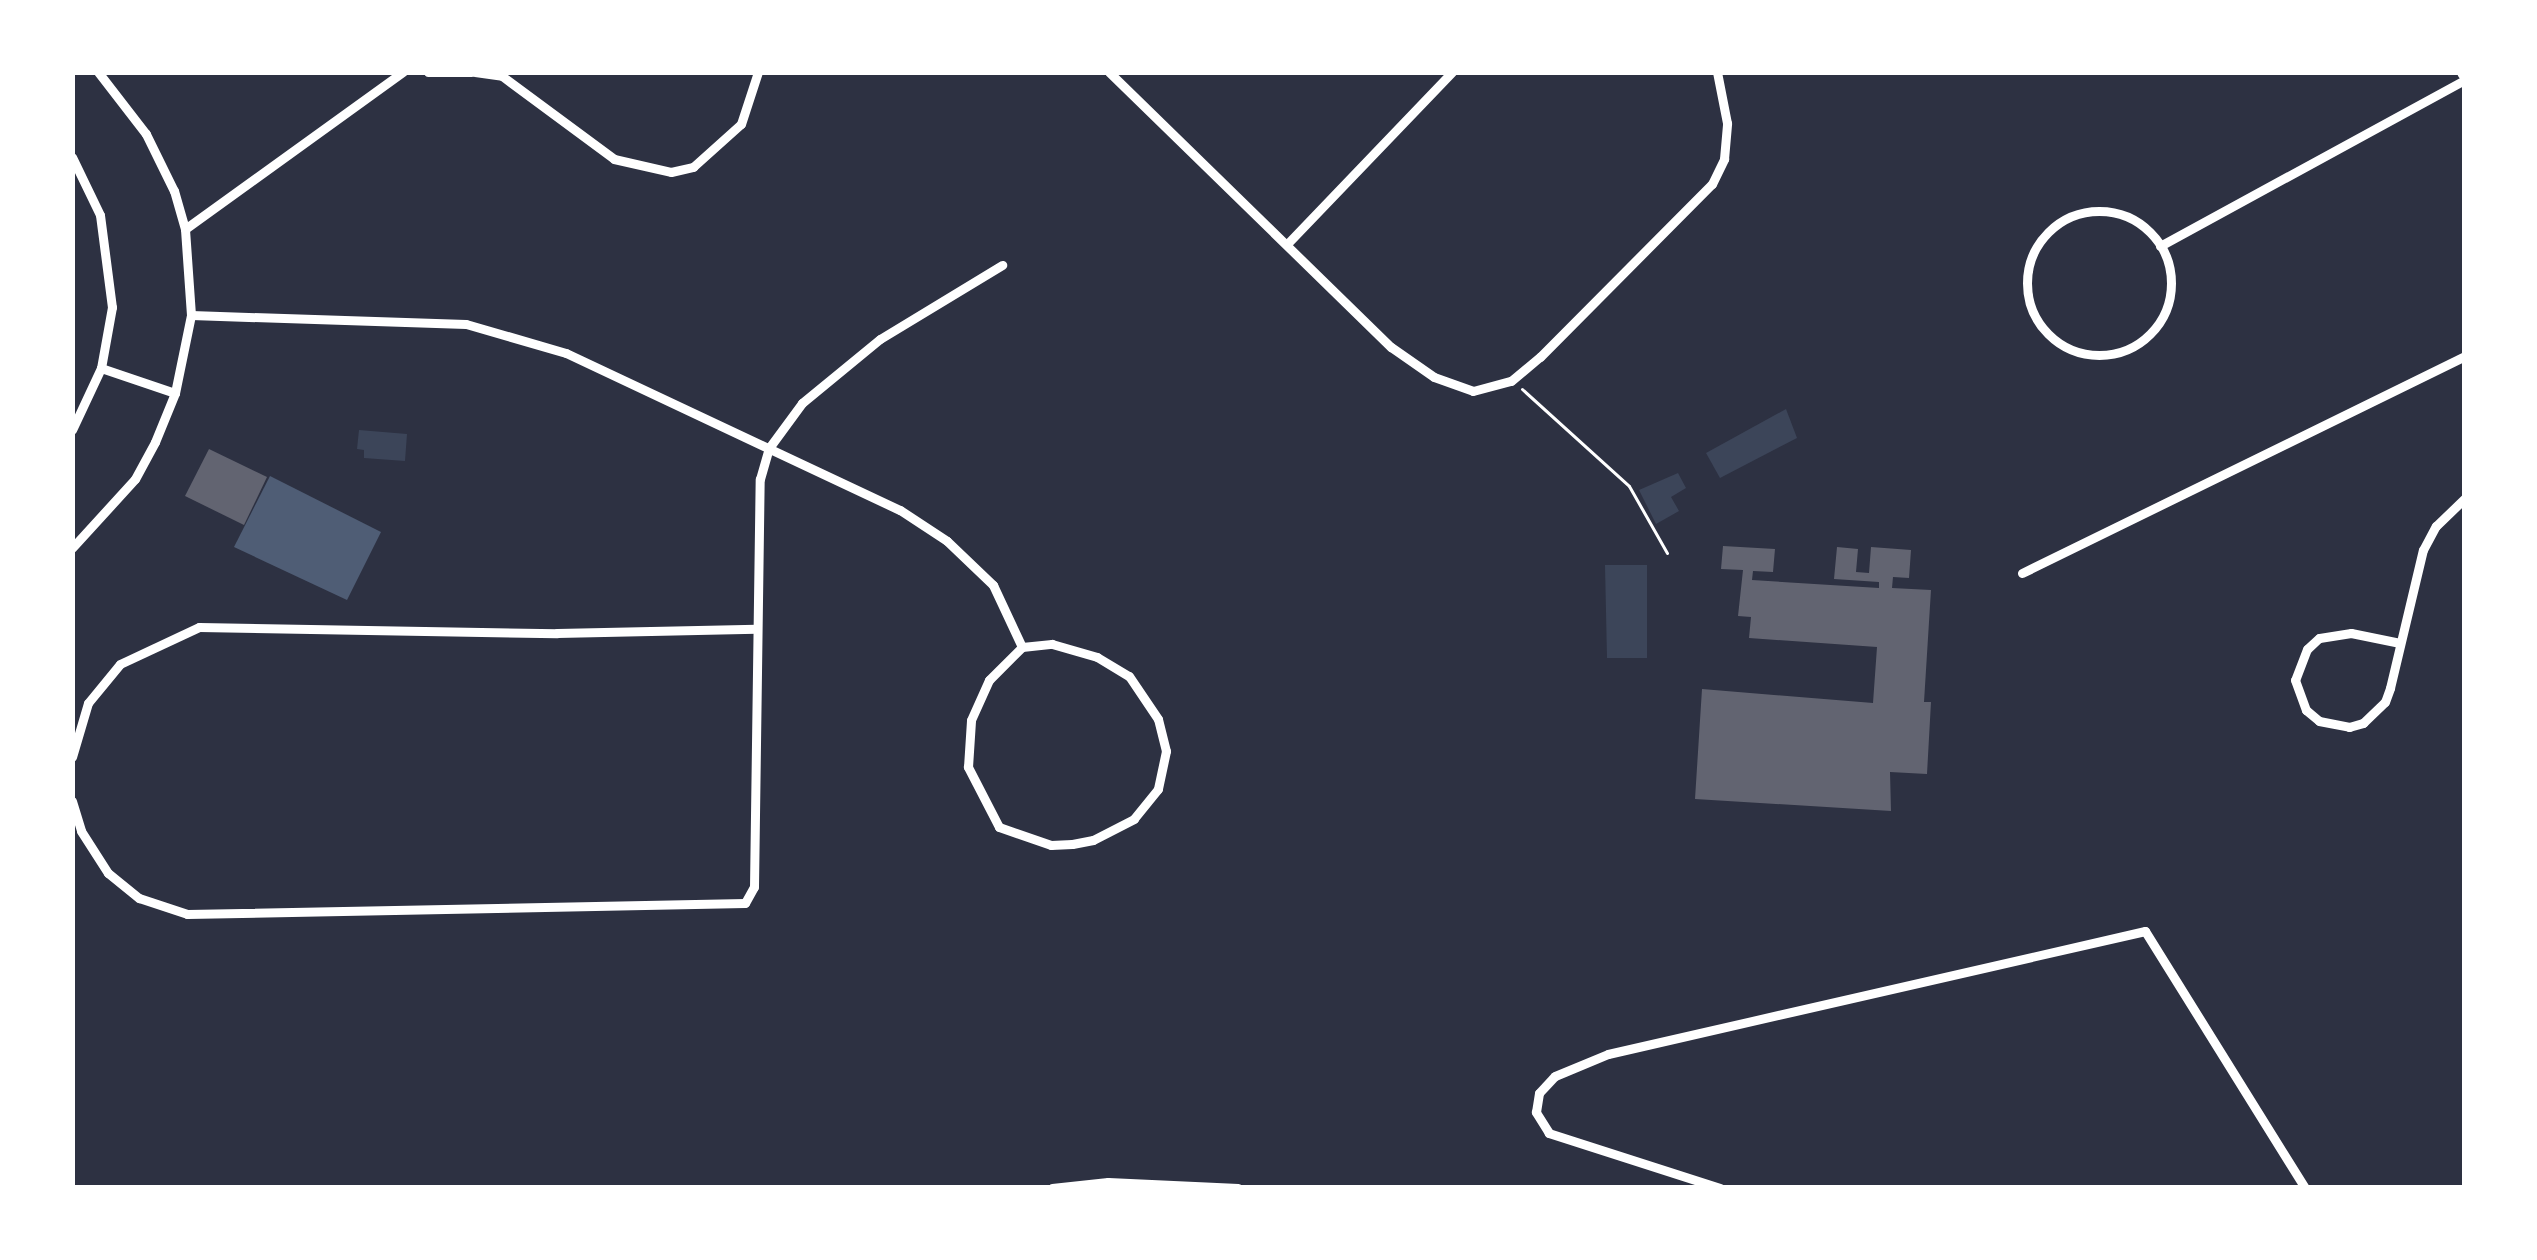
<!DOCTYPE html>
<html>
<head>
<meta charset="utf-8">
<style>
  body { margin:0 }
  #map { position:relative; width:2537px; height:1260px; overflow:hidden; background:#2d3142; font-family:"Space Grotesk",sans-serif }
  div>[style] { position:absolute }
  .green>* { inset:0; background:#3c4559 }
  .water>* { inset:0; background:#4f5d75 }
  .building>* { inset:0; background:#626471 }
  .path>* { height:3px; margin:-1.5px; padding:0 1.5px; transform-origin:1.5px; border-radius:1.5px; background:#fff }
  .minor>* { height:9px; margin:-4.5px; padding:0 4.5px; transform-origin:4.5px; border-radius:4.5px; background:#fff }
  .minor>.ring { margin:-4.5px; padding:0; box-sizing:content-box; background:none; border:9px solid #fff; border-radius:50% }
  .secondary>* { height:14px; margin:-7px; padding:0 7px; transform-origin:7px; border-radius:7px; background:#fff }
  span { translate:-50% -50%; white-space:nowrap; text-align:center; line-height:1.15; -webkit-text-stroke:9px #fff; paint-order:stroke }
  .frame { position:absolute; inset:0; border:75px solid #fff; pointer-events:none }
</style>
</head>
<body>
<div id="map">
  <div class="green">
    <div style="clip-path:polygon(1786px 409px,1797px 438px,1720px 478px,1706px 453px)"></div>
    <div style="clip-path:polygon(359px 430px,407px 434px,405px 461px,364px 458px,364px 450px,357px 449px)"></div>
    <div style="clip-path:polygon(1678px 473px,1686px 488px,1671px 497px,1679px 511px,1656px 524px,1639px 490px)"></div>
    <div style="clip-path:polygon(1605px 565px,1647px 565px,1647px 658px,1607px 658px)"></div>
  </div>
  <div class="water">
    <div style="clip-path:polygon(270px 476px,381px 532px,347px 600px,234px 547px)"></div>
  </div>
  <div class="building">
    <div style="clip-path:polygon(209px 449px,267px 477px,244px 525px,185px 496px)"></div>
    <div style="clip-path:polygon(1723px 546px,1775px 549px,1773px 572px,1753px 571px,1752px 580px,1879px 588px,1879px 582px,1834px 579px,1837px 547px,1858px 549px,1856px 572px,1869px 573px,1871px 547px,1911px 550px,1909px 578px,1893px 577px,1892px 588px,1931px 590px,1924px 702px,1931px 702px,1927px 774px,1890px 772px,1891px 811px,1695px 799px,1702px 689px,1873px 703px,1877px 647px,1749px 638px,1751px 617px,1738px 616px,1743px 570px,1721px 569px)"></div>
  </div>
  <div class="path">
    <div style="left:1522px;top:389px;width:144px;rotate:42.2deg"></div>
    <div style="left:1629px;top:486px;width:77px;rotate:60.4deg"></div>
  </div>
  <div class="minor">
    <div style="left:428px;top:72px;width:43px"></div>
    <div style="left:475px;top:72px;width:27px;rotate:8deg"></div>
    <div style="left:502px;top:76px;width:139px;rotate:36.5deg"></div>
    <div style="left:614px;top:159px;width:58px;rotate:12.8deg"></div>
    <div style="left:671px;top:172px;width:23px;rotate:-13deg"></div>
    <div style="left:693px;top:167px;width:64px;rotate:-41.9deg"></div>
    <div style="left:741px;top:124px;width:55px;rotate:-71.9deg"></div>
    <div style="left:1109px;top:72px;width:394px;rotate:44.3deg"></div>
    <div style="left:1391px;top:347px;width:52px;rotate:34.9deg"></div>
    <div style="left:1434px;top:377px;width:41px;rotate:19.7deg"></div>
    <div style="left:1473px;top:391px;width:39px;rotate:-15deg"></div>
    <div style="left:1511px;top:381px;width:38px;rotate:-40deg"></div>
    <div style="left:1540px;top:357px;width:244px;rotate:-45.2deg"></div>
    <div style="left:1712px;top:184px;width:28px;rotate:-64deg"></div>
    <div style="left:1724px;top:159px;width:36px;rotate:-85deg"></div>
    <div style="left:1727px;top:123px;width:52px;rotate:-101.1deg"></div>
    <div style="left:72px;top:157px;width:64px;rotate:64.2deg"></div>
    <div style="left:100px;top:215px;width:93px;rotate:82.6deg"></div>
    <div style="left:112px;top:307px;width:62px;rotate:100.2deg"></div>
    <div style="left:101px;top:368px;width:68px;rotate:115.1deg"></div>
    <div class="ring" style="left:2027px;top:211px;width:135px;height:135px"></div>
    <div style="left:185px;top:229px;width:269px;rotate:-35.8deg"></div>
    <div style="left:1289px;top:242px;width:236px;rotate:-46.2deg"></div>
    <div style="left:2160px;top:246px;width:347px;rotate:-28.6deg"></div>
    <div style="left:191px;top:315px;width:275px;rotate:1.9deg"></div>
    <div style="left:466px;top:324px;width:104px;rotate:16.2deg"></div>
    <div style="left:566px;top:353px;width:369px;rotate:25.2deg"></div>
    <div style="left:900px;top:510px;width:56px;rotate:33.4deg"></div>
    <div style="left:947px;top:541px;width:64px;rotate:43.7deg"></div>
    <div style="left:993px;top:585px;width:68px;rotate:64.9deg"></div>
    <div style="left:101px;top:368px;width:78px;rotate:18.7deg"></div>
    <div style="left:72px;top:548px;width:93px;rotate:-47.6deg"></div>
    <div style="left:135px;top:479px;width:42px;rotate:-61.6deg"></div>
    <div style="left:155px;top:442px;width:53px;rotate:-67.8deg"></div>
    <div style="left:175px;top:393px;width:80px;rotate:-78.4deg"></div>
    <div style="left:191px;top:315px;width:86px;rotate:-94deg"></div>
    <div style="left:185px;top:229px;width:40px;rotate:-106deg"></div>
    <div style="left:174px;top:191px;width:64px;rotate:-116.2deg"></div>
    <div style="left:146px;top:134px;width:78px;rotate:-127.7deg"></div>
    <div style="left:2022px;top:573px;width:493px;rotate:-26.1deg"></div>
    <div style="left:2400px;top:643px;width:50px;rotate:-168.5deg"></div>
    <div style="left:2351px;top:633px;width:32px;rotate:171deg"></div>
    <div style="left:2319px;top:638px;width:16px;rotate:137deg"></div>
    <div style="left:2307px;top:649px;width:33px;rotate:111deg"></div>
    <div style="left:2295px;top:680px;width:32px;rotate:70deg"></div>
    <div style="left:2306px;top:710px;width:17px;rotate:40deg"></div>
    <div style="left:2319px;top:721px;width:31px;rotate:11deg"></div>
    <div style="left:2349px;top:727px;width:15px;rotate:-16deg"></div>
    <div style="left:2363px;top:723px;width:30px;rotate:-44deg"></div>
    <div style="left:2385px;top:702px;width:15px;rotate:-70deg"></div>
    <div style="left:2390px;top:688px;width:142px;rotate:-76.6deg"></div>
    <div style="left:2423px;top:550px;width:27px;rotate:-62deg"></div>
    <div style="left:2436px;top:526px;width:40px;rotate:-44deg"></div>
    <div style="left:1052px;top:644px;width:47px;rotate:16.1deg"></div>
    <div style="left:1097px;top:657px;width:37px;rotate:31deg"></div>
    <div style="left:1129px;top:676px;width:52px;rotate:56deg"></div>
    <div style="left:1158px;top:719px;width:33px;rotate:76deg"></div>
    <div style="left:1166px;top:751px;width:39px;rotate:102deg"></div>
    <div style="left:1158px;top:789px;width:38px;rotate:129deg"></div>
    <div style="left:1134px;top:819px;width:46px;rotate:152.9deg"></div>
    <div style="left:1093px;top:840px;width:21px;rotate:169deg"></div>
    <div style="left:1072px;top:844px;width:21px;rotate:177deg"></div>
    <div style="left:1051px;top:845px;width:55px;rotate:-160.9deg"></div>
    <div style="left:999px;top:827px;width:68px;rotate:-117.3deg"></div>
    <div style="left:968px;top:767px;width:47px;rotate:-86.3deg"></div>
    <div style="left:971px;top:720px;width:44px;rotate:-65.8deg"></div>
    <div style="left:989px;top:680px;width:47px;rotate:-45deg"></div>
    <div style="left:1022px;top:647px;width:30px;rotate:-6deg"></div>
    <div style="left:72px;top:757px;width:56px;rotate:-73.5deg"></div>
    <div style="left:88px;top:703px;width:50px;rotate:-50.6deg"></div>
    <div style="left:120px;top:664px;width:87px;rotate:-25.1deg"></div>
    <div style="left:199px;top:627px;width:358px;rotate:1deg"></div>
    <div style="left:557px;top:633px;width:199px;rotate:-1.2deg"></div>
    <div style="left:72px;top:801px;width:31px;rotate:73deg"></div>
    <div style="left:81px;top:831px;width:50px;rotate:57.3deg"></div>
    <div style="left:108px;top:873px;width:40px;rotate:39deg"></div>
    <div style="left:139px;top:898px;width:51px;rotate:18.4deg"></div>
    <div style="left:187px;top:914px;width:558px;rotate:-1.13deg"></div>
    <div style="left:745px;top:903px;width:18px;rotate:-61deg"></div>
    <div style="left:754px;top:887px;width:408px;rotate:-89.2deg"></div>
    <div style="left:760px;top:479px;width:32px;rotate:-74deg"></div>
    <div style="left:769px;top:448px;width:56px;rotate:-53.7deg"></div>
    <div style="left:802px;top:403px;width:101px;rotate:-39.4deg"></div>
    <div style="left:880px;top:339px;width:143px;rotate:-31.2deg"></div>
    <div style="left:1052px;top:1188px;width:56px;rotate:-6.1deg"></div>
    <div style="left:1108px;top:1182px;width:130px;rotate:2.6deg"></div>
    <div style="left:1720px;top:1188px;width:180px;rotate:-162.2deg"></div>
    <div style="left:1549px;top:1133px;width:25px;rotate:-122deg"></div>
    <div style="left:1536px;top:1112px;width:19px;rotate:-81deg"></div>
    <div style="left:1539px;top:1093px;width:23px;rotate:-47deg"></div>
    <div style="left:1555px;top:1076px;width:57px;rotate:-22.5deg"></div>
    <div style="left:1608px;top:1054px;width:551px;rotate:-12.9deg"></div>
    <div style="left:2145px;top:931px;width:303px;rotate:58.1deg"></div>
  </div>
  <div class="secondary">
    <div style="left:2464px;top:72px;width:2px;rotate:63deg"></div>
  </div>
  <div class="frame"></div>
</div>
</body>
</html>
